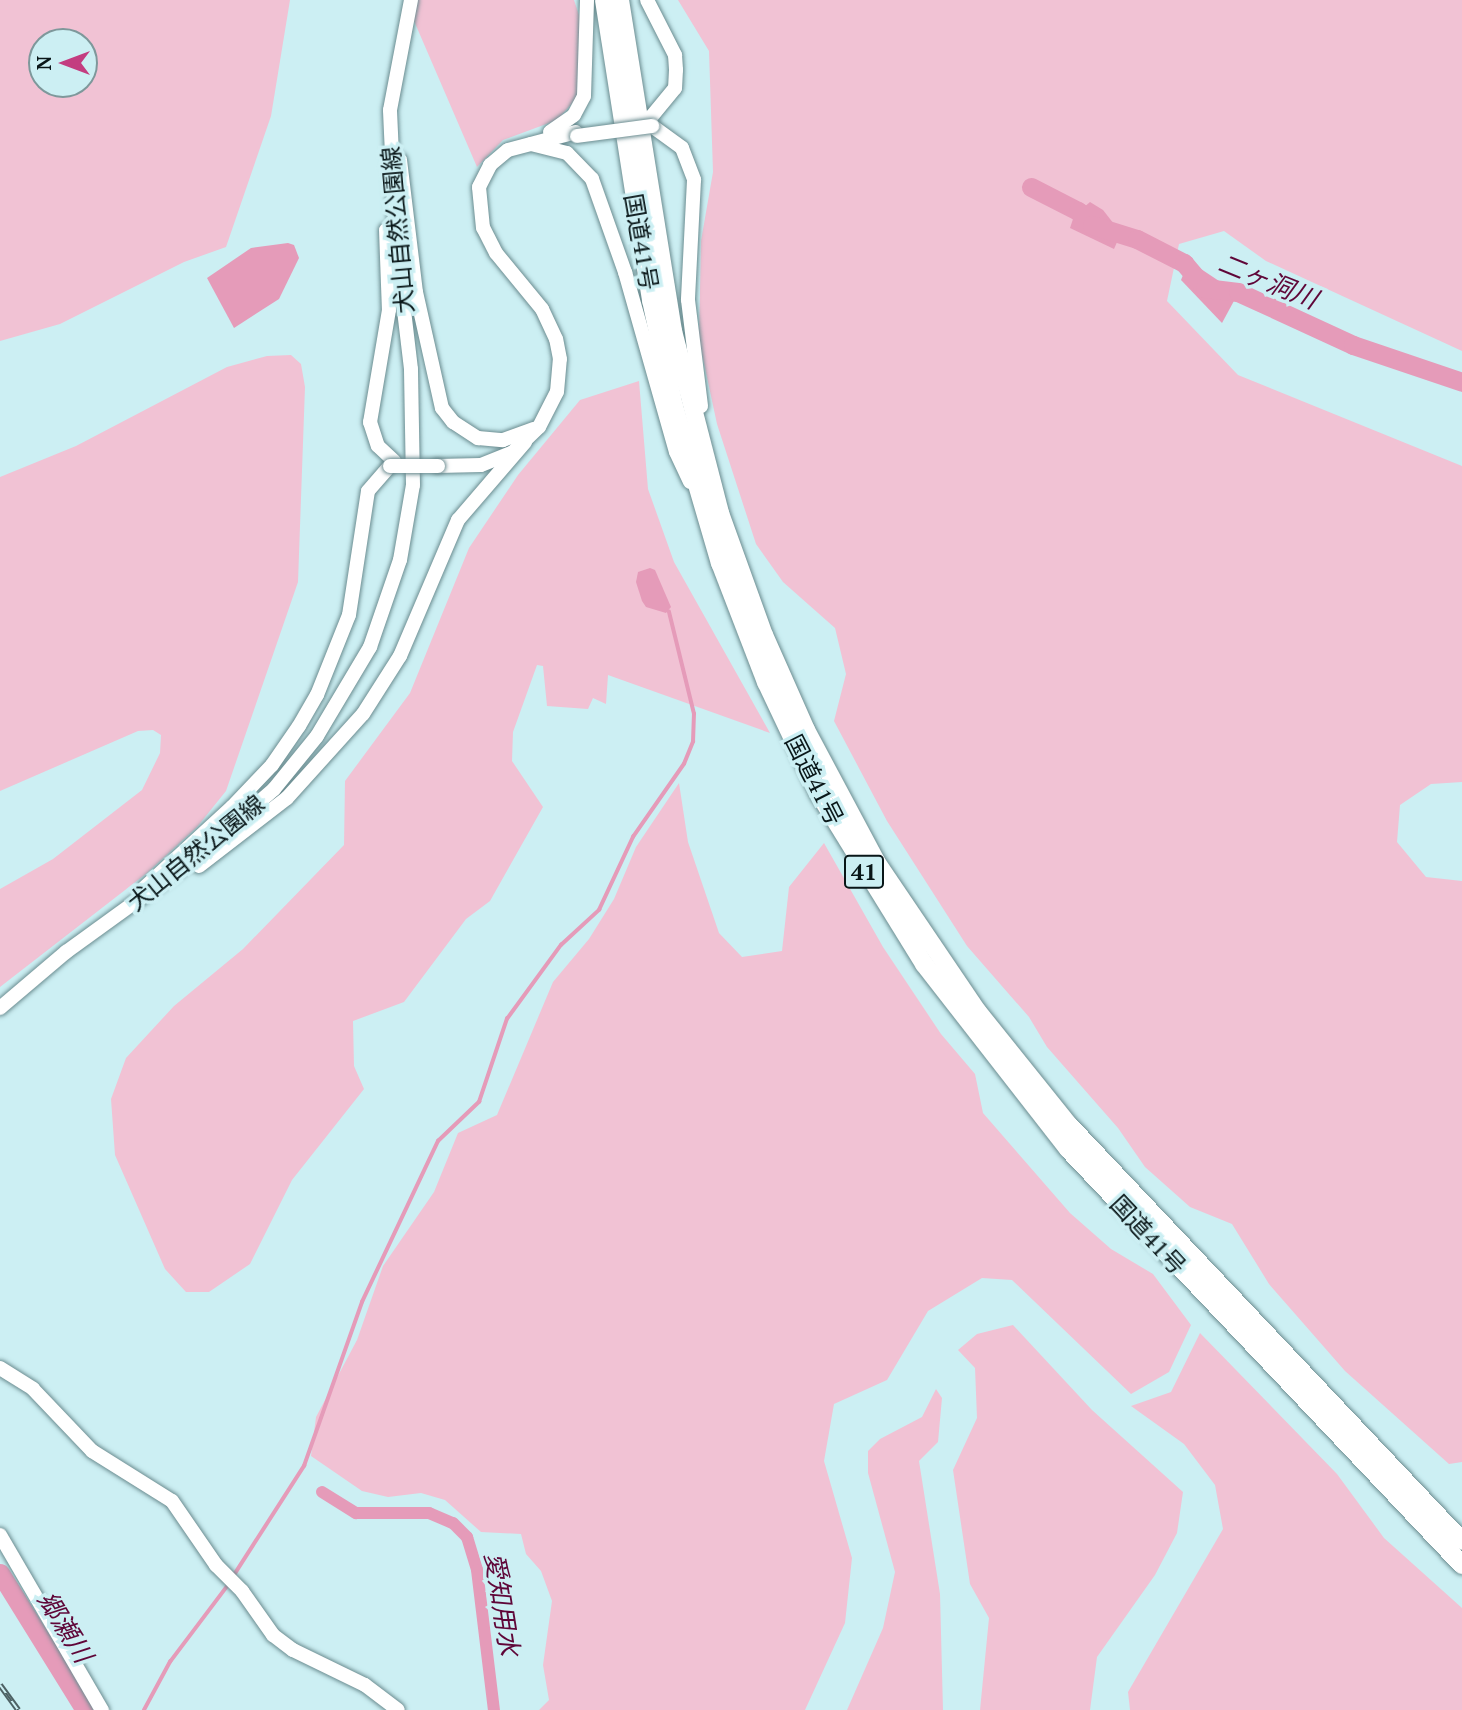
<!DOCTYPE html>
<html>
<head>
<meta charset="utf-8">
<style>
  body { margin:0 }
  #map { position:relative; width:1462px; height:1710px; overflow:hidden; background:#cceff3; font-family:"PT Serif","Noto Sans JP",serif }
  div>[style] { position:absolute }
  .green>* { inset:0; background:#f1c2d4 }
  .water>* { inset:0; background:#e59bb9 }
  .stream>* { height:3.5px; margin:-1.75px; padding:0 1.75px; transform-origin:1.75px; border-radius:1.75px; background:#e59bb9 }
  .canal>* { height:12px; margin:-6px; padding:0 6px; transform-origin:6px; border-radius:6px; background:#e59bb9 }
  .river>* { height:19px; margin:-9.5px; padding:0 9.5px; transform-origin:9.5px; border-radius:9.5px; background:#e59bb9 }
  .roads { filter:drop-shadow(0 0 2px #6b8c90) drop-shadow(0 0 2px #6b8c90) }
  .secondary>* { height:14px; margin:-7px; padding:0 7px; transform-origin:7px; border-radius:7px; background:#fff }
  .highway>* { height:18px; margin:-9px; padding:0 9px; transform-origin:9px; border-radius:9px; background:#fff }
  .rail>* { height:6px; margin-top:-3px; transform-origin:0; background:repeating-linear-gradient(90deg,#cceff3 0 10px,#4d6164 0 20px); box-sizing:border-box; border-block:2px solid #4d6164 }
  .bridges { filter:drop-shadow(0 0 2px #6b8c90) drop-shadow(0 0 2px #6b8c90) }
  .secondary-bridge>* { height:14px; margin:-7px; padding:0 7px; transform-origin:7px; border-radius:7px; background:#fff }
  span { translate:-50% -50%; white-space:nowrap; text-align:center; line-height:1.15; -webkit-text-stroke:7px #cceff3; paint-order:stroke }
  .shield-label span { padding:2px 5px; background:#cceff3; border:2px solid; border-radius:5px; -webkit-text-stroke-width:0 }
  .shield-label { font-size:23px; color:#091618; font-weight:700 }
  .street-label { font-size:24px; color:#091618 }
  .water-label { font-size:26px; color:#5f0638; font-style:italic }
  .north { position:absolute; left:28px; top:28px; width:70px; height:70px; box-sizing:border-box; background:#cceff3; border:2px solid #7e989b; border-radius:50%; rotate:270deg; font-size:19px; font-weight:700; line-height:28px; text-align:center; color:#091618 }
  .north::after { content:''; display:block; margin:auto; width:24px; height:32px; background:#c33d80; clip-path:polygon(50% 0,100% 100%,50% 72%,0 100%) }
</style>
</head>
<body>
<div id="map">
  <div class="green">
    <div style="clip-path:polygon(evenodd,0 0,290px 0,271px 116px,226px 247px,184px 262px,60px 324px,0 341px,0 0,42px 42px,84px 42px,84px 84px,42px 84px,42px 42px)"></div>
    <div style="clip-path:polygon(405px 0,574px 0,584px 30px,577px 98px,557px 120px,503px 140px,477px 167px)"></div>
    <div style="clip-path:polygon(678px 0,1462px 0,1462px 351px,1266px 261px,1224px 231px,1179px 244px,1167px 301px,1238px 375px,1462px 466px,1462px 782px,1431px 784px,1400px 805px,1397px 842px,1426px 877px,1462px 881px,1462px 1462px,1449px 1464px,1345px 1371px,1269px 1284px,1232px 1224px,1190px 1207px,1145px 1167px,1118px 1128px,1047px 1047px,1029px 1017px,967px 946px,887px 821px,834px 721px,846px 674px,835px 628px,783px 582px,756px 544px,717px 424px,699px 340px,701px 241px,713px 172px,709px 51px)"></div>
    <div style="clip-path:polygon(291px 355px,301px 364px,305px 387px,298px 582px,226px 791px,197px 827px,147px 873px,0 987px,0 889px,53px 859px,142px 790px,160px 753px,161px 735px,153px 730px,138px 731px,0 791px,0 477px,76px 446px,227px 367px,267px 356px)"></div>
    <div style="clip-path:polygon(639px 381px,648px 489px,674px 562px,770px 733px,608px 675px,606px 704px,593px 698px,588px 709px,547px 706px,543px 666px,537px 665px,513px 732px,512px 761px,543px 807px,490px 901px,466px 919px,404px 1002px,353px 1021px,354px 1066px,364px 1089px,292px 1180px,250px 1264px,209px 1292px,186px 1292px,165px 1269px,115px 1155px,111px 1099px,126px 1058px,174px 1006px,243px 949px,344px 845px,345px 781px,410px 693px,469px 548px,518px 475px,580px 400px)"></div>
    <div style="clip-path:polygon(679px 783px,688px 842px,719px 933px,742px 957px,782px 951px,789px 887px,824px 843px,883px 947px,941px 1034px,975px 1074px,983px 1113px,1070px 1213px,1111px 1249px,1153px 1274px,1191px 1325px,1169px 1372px,1131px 1394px,1012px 1280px,982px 1278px,928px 1311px,887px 1380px,834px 1404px,824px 1461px,852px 1558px,845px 1623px,805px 1710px,539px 1710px,549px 1700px,543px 1665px,552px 1601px,541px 1571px,526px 1554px,521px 1534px,481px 1532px,445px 1500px,421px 1493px,388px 1497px,362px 1491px,311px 1456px,316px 1417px,357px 1340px,383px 1266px,434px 1192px,458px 1133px,497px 1115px,553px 982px,589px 939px,614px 899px,636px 847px)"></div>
    <div style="clip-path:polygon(1013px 1325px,1092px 1410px,1183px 1492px,1177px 1533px,1155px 1575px,1097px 1657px,1090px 1710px,980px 1710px,989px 1618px,970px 1584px,953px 1470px,977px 1418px,975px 1368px,958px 1350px,977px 1334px)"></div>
    <div style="clip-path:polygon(1200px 1333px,1337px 1474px,1384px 1538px,1462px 1608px,1462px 1710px,1130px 1710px,1128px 1692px,1223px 1529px,1215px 1485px,1184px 1444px,1131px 1406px,1171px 1392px)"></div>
    <div style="clip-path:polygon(936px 1389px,942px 1398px,938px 1442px,919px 1461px,940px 1594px,943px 1710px,847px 1710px,883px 1628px,895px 1572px,868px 1473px,868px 1451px,880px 1439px,922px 1417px)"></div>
  </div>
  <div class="water">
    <div style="clip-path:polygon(1090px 202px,1103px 210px,1121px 233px,1114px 249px,1070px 228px,1074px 216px)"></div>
    <div style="clip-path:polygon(288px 243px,294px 245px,299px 258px,279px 299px,234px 328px,207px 278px,251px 248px)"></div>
    <div style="clip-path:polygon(1195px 265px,1222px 283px,1235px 299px,1222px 323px,1181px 280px,1186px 268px)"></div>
    <div style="clip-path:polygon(650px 568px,655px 570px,671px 607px,666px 613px,646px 607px,642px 601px,636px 582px,638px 572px)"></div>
  </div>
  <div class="stream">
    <div style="left:234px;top:1575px;width:130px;rotate:-57.3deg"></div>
    <div style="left:304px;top:1466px;width:174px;rotate:-70.5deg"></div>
    <div style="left:362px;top:1302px;width:178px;rotate:-64.7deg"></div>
    <div style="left:438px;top:1141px;width:57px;rotate:-43.6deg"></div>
    <div style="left:479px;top:1102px;width:88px;rotate:-71.4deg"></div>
    <div style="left:507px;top:1019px;width:92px;rotate:-53.9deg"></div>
    <div style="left:561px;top:945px;width:52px;rotate:-42.6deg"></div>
    <div style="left:599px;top:910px;width:81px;rotate:-65deg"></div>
    <div style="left:633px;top:837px;width:89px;rotate:-55.1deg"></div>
    <div style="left:684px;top:764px;width:24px;rotate:-68deg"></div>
    <div style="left:693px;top:742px;width:28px;rotate:-88deg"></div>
    <div style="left:694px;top:714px;width:105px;rotate:-103.8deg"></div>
    <div style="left:144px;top:1710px;width:55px;rotate:-61.6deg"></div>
    <div style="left:170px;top:1662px;width:96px;rotate:-53deg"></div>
  </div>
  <div class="canal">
    <div style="left:322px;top:1492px;width:40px;rotate:32deg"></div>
    <div style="left:356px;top:1513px;width:73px"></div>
    <div style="left:429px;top:1513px;width:26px;rotate:23deg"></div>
    <div style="left:453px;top:1523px;width:20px;rotate:45deg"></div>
    <div style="left:467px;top:1537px;width:34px;rotate:73deg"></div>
    <div style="left:477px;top:1570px;width:141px;rotate:83.1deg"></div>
  </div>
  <div class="river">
    <div style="left:1031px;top:187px;width:53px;rotate:27.1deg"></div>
    <div style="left:1078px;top:211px;width:20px;rotate:45deg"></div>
    <div style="left:1092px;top:225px;width:47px;rotate:17.3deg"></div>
    <div style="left:1137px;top:239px;width:53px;rotate:27.1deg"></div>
    <div style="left:1184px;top:263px;width:33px;rotate:50deg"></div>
    <div style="left:1205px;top:288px;width:33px;rotate:7deg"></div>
    <div style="left:1238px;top:292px;width:127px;rotate:24.7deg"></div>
    <div style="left:1353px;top:345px;width:115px;rotate:18.7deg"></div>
    <div style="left:0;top:1573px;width:161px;rotate:58.2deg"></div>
  </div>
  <div class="roads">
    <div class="secondary">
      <div style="left:647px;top:0;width:62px;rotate:63deg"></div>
      <div style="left:675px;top:55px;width:15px;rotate:86deg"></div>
      <div style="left:676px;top:70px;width:18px;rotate:93deg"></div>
      <div style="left:675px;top:88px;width:44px;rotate:129.5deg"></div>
      <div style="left:652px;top:126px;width:37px;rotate:36deg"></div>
      <div style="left:682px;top:148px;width:34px;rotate:69deg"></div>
      <div style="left:694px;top:180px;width:120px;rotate:92.9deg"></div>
      <div style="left:688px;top:300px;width:107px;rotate:83deg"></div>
      <div style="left:550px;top:132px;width:29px;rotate:-35deg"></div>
      <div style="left:574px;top:115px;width:21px;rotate:-62deg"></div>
      <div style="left:584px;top:96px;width:96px;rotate:-88.2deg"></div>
      <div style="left:531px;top:144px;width:37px;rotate:14deg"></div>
      <div style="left:567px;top:153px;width:36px;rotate:46deg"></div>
      <div style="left:592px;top:179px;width:99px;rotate:70.5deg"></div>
      <div style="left:625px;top:272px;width:187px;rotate:74.2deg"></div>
      <div style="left:676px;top:452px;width:33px;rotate:65deg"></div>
      <div style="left:400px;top:160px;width:133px;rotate:83.1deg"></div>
      <div style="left:416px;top:292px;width:119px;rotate:77.4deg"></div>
      <div style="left:442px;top:408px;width:18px;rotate:52deg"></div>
      <div style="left:453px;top:422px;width:30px;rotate:33deg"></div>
      <div style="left:478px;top:438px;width:25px;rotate:5deg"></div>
      <div style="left:503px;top:440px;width:33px;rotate:-20deg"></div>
      <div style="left:386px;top:230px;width:80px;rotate:87.9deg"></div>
      <div style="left:389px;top:310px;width:114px;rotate:99.6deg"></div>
      <div style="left:370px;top:422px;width:25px;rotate:72deg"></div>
      <div style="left:378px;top:446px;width:22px;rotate:43deg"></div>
      <div style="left:438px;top:466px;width:43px;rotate:-1.3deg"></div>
      <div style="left:481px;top:465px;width:35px;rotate:-22deg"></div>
      <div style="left:513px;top:452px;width:36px;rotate:-44deg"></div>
      <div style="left:539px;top:427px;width:39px;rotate:-63deg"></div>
      <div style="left:557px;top:392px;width:33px;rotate:-85deg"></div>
      <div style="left:560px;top:359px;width:20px;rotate:-101deg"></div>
      <div style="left:556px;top:339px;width:33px;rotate:-115deg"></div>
      <div style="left:542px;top:309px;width:72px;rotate:-129.4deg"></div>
      <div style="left:496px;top:253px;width:28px;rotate:-117deg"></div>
      <div style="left:483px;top:228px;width:41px;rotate:-95.6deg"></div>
      <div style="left:479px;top:187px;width:25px;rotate:-63deg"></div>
      <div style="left:490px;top:165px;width:23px;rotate:-40deg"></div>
      <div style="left:508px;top:150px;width:70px;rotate:-14.8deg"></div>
      <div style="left:199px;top:866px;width:111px;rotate:-37.7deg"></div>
      <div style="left:287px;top:798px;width:113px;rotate:-47.9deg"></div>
      <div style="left:363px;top:714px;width:69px;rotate:-57.5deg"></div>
      <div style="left:400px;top:656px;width:148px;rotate:-66.9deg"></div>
      <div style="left:458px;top:520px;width:103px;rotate:-49.3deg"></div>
      <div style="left:144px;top:888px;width:120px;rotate:-42.6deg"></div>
      <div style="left:232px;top:807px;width:58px;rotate:-46.4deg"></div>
      <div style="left:272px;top:765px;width:47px;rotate:-55.3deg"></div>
      <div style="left:299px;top:726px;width:36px;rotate:-60deg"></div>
      <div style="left:317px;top:695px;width:86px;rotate:-68.2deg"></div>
      <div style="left:349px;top:615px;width:125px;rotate:-81.3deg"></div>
      <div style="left:368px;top:491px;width:33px;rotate:-49deg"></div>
      <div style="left:0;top:1008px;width:87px;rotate:-40.3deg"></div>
      <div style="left:66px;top:952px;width:152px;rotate:-35.9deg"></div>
      <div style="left:189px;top:863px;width:113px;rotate:-41deg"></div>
      <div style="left:274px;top:789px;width:68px;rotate:-50.9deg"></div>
      <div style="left:317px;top:736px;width:104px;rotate:-59.2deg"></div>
      <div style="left:370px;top:647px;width:92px;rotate:-71deg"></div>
      <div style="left:400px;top:560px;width:76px;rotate:-80.2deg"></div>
      <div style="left:413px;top:485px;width:116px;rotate:-91deg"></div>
      <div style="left:411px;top:369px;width:127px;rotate:-96.8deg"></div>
      <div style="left:396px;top:243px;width:133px;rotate:-92.6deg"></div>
      <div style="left:390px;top:110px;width:112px;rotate:-79.2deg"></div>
      <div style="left:0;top:1368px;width:39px;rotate:32deg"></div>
      <div style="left:33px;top:1389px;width:86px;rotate:46.4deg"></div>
      <div style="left:92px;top:1451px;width:94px;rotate:32deg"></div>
      <div style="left:172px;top:1501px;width:78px;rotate:55.5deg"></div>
      <div style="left:216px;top:1565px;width:37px;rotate:45deg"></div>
      <div style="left:242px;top:1591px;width:54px;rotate:54.8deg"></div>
      <div style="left:273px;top:1635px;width:25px;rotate:37deg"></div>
      <div style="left:293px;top:1650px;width:80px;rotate:25.9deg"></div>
      <div style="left:365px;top:1685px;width:41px;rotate:37.1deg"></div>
      <div style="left:0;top:1535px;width:203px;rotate:59.8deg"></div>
    </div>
    <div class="highway">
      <div style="left:604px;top:0;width:304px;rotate:81.1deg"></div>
      <div style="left:651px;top:300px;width:108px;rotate:77.8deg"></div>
      <div style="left:674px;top:406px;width:164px;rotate:73.7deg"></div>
      <div style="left:720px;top:563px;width:128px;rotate:68.9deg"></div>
      <div style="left:766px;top:682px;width:124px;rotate:64.7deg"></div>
      <div style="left:819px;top:794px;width:200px;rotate:58.3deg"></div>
      <div style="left:924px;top:964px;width:234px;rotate:52.1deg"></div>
      <div style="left:1068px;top:1149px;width:573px;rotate:46.56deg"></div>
      <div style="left:620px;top:0;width:335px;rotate:80.9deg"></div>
      <div style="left:673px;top:331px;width:188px;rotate:75.5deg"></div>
      <div style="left:720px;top:513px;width:130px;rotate:70.2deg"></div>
      <div style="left:764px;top:635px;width:104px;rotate:66.1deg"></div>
      <div style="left:806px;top:730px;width:151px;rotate:61.9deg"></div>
      <div style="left:877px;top:863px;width:180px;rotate:55.9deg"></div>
      <div style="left:978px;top:1012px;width:145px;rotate:51.2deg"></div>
      <div style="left:1069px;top:1125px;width:572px;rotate:46.63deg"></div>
    </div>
  </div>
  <div class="rail">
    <div style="left:0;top:1685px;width:31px;rotate:54deg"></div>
  </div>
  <div class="bridges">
    <div class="secondary-bridge">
      <div style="left:577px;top:136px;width:76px;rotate:-7.6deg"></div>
      <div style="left:390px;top:466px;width:48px"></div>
    </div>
  </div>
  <div class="shield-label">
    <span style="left:864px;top:872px">41</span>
  </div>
  <div class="street-label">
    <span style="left:398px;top:230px;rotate:-95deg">犬山自然公園線</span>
    <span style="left:641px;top:242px;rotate:80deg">国道41号</span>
    <span style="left:814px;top:780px;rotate:63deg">国道41号</span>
    <span style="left:196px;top:853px;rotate:-39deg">犬山自然公園線</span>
    <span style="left:1148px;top:1235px;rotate:47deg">国道41号</span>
  </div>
  <div class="water-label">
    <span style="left:1268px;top:281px;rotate:22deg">二ヶ洞川</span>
    <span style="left:502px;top:1604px;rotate:81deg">愛知用水</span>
    <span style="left:65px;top:1627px;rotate:58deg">郷瀬川</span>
  </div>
  <div class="north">N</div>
</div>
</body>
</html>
